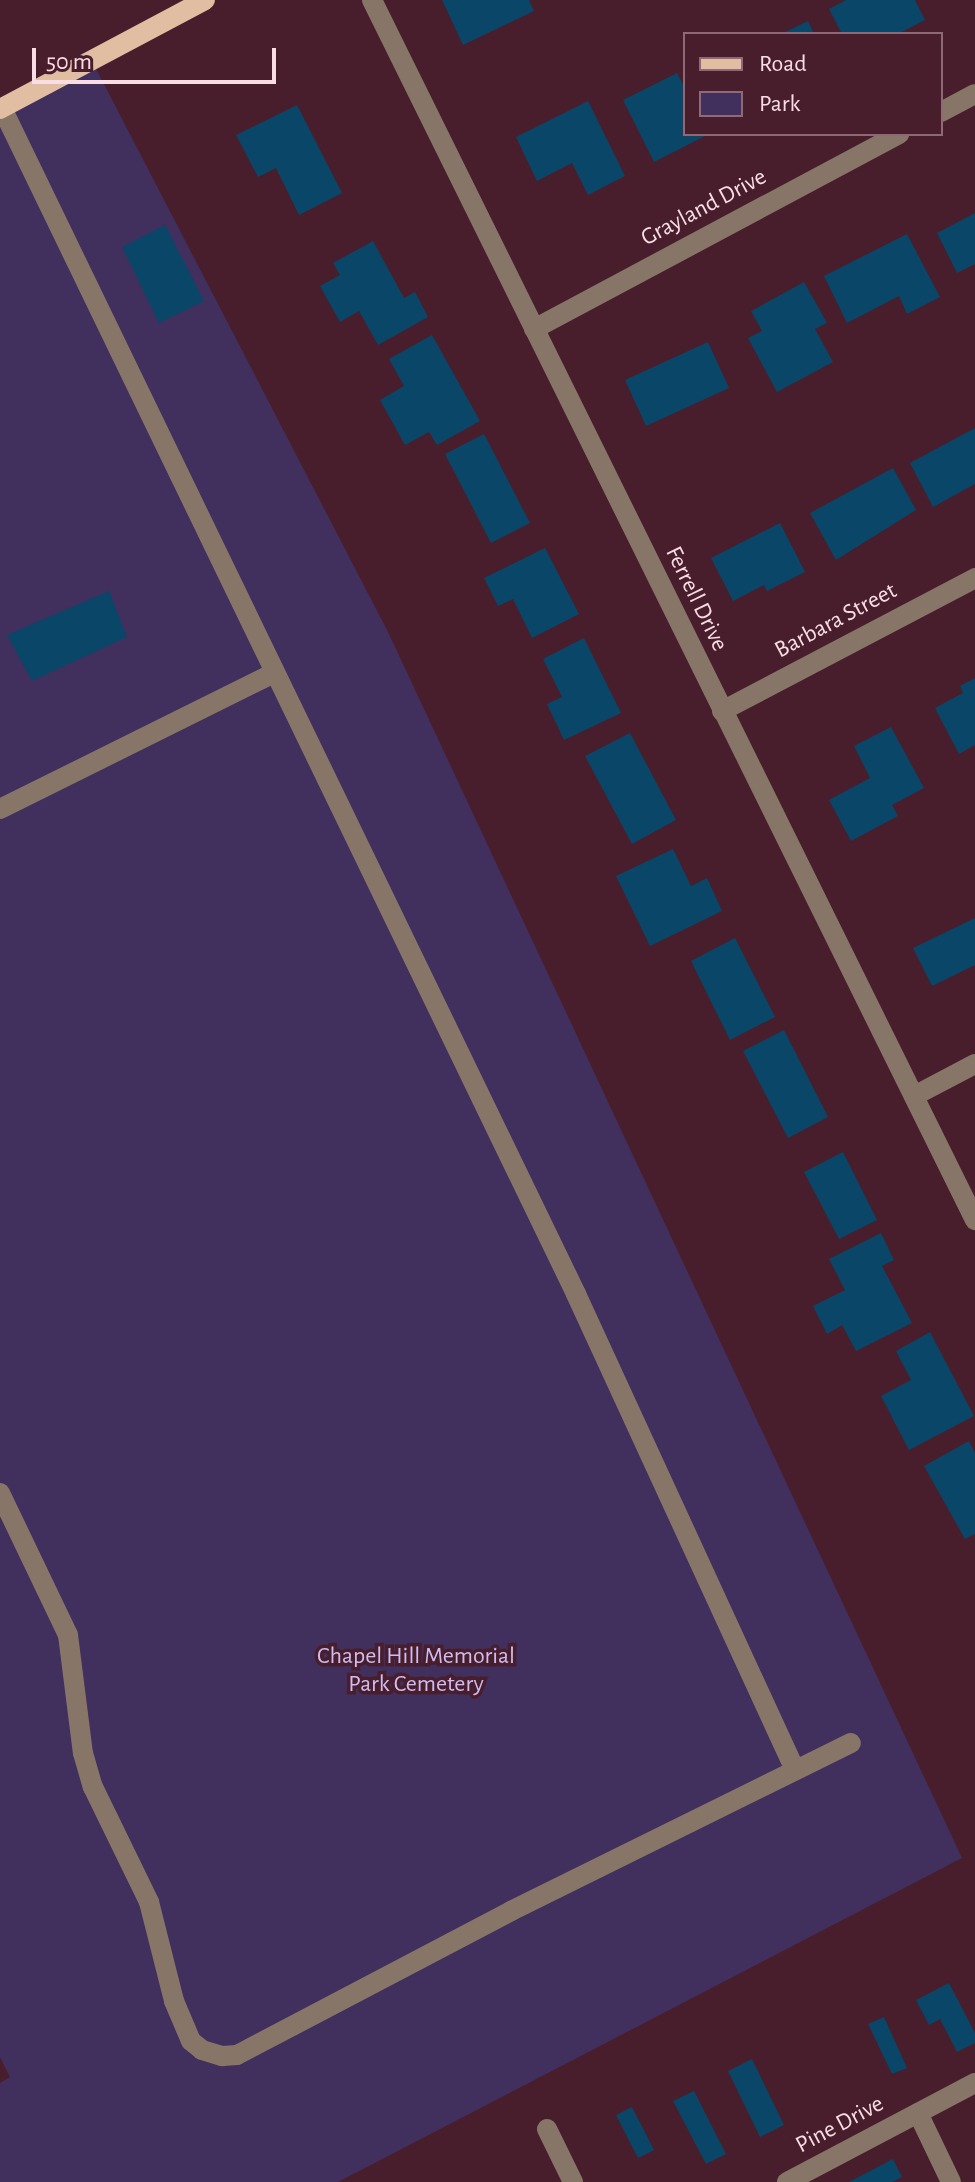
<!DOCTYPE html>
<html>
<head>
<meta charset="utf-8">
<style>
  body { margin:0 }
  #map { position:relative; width:975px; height:2182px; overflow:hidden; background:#481e2d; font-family:"Alegreya Sans",sans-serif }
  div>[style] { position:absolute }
  .green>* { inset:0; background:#412f5e }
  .building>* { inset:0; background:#0a4667 }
  .minor>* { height:20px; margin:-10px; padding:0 10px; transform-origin:10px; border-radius:10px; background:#877668 }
  .major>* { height:20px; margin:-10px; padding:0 10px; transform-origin:10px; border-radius:10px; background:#e1bda1 }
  span { translate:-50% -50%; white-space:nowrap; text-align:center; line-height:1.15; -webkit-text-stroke:7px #481e2d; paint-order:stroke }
  .street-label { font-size:24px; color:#f9dde4 }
  .park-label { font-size:24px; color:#cebcf2 }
  .legend { position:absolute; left:683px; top:32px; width:260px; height:104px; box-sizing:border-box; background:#481e2d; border:2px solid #8f6a76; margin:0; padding:10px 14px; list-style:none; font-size:24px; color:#f9dde4 }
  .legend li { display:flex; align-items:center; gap:16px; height:40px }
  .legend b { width:40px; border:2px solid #8f6a76 }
  .scale { position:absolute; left:32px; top:48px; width:244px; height:36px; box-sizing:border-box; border:4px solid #f9dde4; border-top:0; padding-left:10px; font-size:24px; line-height:28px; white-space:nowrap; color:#f9dde4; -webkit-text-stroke:6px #481e2d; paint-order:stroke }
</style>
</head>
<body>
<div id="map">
  <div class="green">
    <div style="clip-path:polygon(92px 61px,387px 630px,962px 1858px,338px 2182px,0 2182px,0 2083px,10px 2077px,0 2057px,0 109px)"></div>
  </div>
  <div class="building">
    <div style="clip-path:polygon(442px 0,529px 0,534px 11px,463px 45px)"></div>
    <div style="clip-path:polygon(846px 0,915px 0,925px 20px,898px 34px,842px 34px,829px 9px)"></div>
    <div style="clip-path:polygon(808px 21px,814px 34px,781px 34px)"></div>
    <div style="clip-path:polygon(677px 73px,685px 88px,685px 134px,709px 134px,654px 162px,623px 100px)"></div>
    <div style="clip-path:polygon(588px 101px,625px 176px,588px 195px,572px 163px,537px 181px,516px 137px)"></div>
    <div style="clip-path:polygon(297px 105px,342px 193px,299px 215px,276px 168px,258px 177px,236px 135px)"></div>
    <div style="clip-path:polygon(975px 213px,975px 264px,957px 273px,937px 233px)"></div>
    <div style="clip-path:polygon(165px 225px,204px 301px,159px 323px,122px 247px)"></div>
    <div style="clip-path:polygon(907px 234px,940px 297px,907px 314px,899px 296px,847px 323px,824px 276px)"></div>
    <div style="clip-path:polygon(373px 241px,404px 298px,415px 292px,428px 317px,378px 345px,359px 311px,340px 322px,320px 286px,340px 275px,333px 263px)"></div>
    <div style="clip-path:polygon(804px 282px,827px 323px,815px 329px,833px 362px,777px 392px,748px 338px,762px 331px,751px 311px)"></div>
    <div style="clip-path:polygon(432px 335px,480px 421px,437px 445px,429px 432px,405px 445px,380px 400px,404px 386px,389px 359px)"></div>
    <div style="clip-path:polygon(708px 342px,729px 388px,646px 426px,625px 380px)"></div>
    <div style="clip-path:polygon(975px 428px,975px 484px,933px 507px,910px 463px)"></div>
    <div style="clip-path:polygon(484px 434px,530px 523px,491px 543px,445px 454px)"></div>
    <div style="clip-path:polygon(893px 468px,916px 510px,836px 560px,810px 513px)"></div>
    <div style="clip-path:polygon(780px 523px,805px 572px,767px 591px,764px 585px,733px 601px,711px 558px)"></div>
    <div style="clip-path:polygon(545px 548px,579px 614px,532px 638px,513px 599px,498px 606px,484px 578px)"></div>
    <div style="clip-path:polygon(109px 591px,127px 637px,32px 681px,7px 635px)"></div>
    <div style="clip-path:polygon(584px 638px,621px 713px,564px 740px,547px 704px,562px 697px,543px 659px)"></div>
    <div style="clip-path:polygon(975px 678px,975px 745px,959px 754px,935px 708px,963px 693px,960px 686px)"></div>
    <div style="clip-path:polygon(891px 727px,924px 788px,892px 805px,898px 816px,851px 841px,829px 800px,870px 778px,854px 746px)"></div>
    <div style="clip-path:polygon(630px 733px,676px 820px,632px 844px,585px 756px)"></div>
    <div style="clip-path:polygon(673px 849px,691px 886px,707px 878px,722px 911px,650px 946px,616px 876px)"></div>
    <div style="clip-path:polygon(975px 918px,975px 965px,932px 986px,913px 948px)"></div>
    <div style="clip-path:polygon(735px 938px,775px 1017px,730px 1040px,691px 961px)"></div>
    <div style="clip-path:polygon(784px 1030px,828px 1117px,788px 1138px,743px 1051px)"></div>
    <div style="clip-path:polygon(843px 1152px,877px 1220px,839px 1239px,804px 1172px)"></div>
    <div style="clip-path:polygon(881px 1233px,894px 1260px,882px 1266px,912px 1323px,856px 1351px,842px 1325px,827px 1334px,813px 1306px,845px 1290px,829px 1259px)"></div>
    <div style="clip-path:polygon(930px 1332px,974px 1416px,909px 1450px,881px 1396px,911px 1380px,896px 1351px)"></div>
    <div style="clip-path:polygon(969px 1441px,975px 1453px,975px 1534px,965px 1539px,924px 1466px)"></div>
    <div style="clip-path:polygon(949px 1983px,975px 2033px,975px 2043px,957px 2052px,940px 2019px,929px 2025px,916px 2000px)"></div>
    <div style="clip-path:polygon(884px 2017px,907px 2068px,892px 2074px,868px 2024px)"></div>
    <div style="clip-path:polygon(752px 2059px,784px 2125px,760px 2137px,728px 2071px)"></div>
    <div style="clip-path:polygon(694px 2091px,726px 2154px,706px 2164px,673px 2101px)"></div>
    <div style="clip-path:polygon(632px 2107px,654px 2150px,638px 2158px,616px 2115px)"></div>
    <div style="clip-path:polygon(893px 2159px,902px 2177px,892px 2182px,849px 2182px)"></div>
  </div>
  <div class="minor">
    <div style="left:372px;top:0;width:1361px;rotate:63.7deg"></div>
    <div style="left:2px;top:108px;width:1318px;rotate:64.17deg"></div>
    <div style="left:576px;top:1294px;width:524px;rotate:65.29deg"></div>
    <div style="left:941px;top:112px;width:38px;rotate:-28deg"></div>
    <div style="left:534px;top:329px;width:414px;rotate:-28.1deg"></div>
    <div style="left:722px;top:711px;width:286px;rotate:-27.7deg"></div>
    <div style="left:0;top:809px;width:306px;rotate:-26.4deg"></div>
    <div style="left:914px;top:1096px;width:69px;rotate:-27.7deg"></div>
    <div style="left:0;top:1493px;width:157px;rotate:64.4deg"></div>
    <div style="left:68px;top:1635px;width:119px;rotate:82.8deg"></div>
    <div style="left:83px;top:1753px;width:35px;rotate:74deg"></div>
    <div style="left:93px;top:1787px;width:128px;rotate:64deg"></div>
    <div style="left:149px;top:1902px;width:102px;rotate:75.8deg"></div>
    <div style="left:174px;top:2001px;width:43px;rotate:67deg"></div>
    <div style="left:191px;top:2041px;width:14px;rotate:39deg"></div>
    <div style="left:202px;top:2050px;width:21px;rotate:17deg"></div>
    <div style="left:222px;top:2056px;width:15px;rotate:-4deg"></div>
    <div style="left:237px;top:2055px;width:310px;rotate:-27.7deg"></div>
    <div style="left:511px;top:1911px;width:379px;rotate:-26.3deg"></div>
    <div style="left:918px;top:2113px;width:76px;rotate:64.4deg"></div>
    <div style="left:547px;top:2129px;width:59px;rotate:63.9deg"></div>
    <div style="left:787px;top:2182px;width:212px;rotate:-27.8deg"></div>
  </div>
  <div class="major">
    <div style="left:0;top:109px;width:232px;rotate:-28deg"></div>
  </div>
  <div class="street-label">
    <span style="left:704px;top:208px;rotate:-28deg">Grayland Drive</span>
    <span style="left:696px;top:599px;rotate:64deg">Ferrell Drive</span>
    <span style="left:836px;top:621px;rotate:-28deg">Barbara Street</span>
    <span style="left:840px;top:2125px;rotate:-28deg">Pine Drive</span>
  </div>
  <div class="park-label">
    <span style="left:416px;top:1671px">Chapel Hill Memorial<br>Park Cemetery</span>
  </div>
  <ul class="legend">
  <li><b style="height:10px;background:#e1bda1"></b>Road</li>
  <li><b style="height:22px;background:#412f5e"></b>Park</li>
  </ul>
  <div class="scale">50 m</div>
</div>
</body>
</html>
